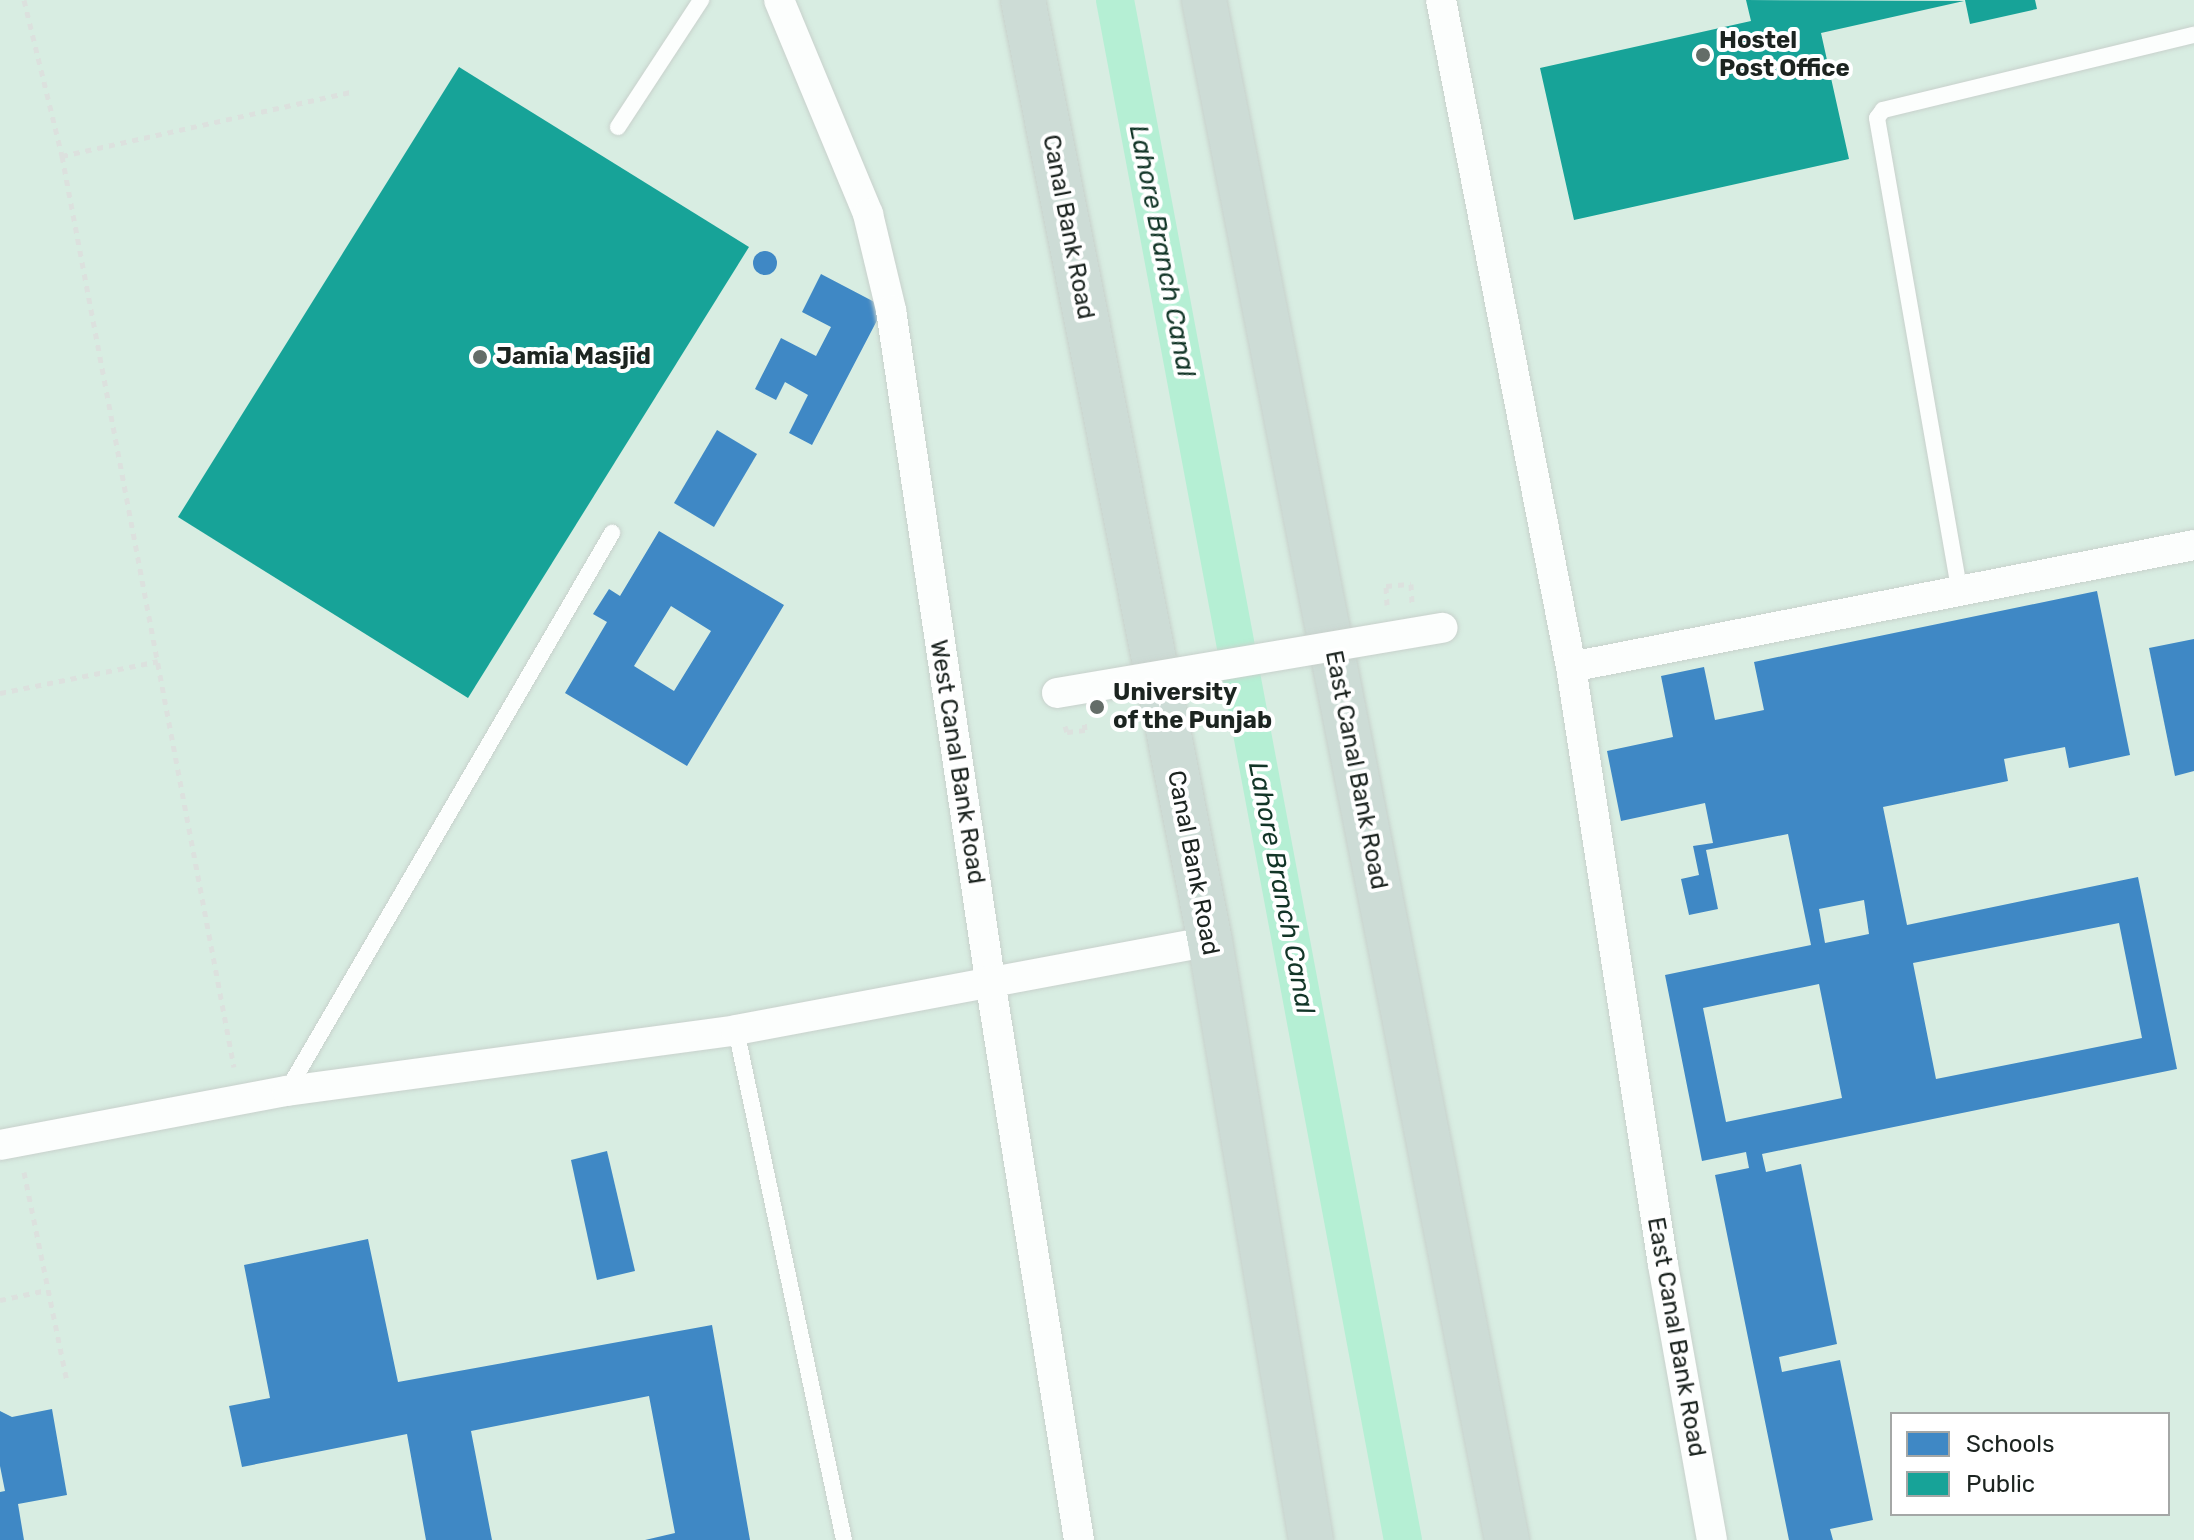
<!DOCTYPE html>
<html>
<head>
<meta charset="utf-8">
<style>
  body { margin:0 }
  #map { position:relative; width:2194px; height:1540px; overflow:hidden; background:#eaf5ef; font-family:Rubik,sans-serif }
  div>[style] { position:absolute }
  .built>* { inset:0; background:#d8ede2 }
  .schools>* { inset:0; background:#3f88c5 }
  .round { border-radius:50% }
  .public>* { inset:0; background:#17a398 }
  .canal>* { height:38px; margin:-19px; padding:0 19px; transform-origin:19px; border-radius:19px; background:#b5efd4 }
  .path>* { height:5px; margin-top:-2.5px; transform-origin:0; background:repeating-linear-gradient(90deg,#dce1de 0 6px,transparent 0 12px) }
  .roads { filter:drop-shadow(0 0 2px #c8d1cc) drop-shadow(0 0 2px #c8d1cc) }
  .lane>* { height:16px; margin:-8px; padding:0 8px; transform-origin:8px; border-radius:8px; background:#fcfefd }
  .street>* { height:30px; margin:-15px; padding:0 15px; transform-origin:15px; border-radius:15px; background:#fcfefd }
  .highway>* { height:44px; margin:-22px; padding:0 22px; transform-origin:22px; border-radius:22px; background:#cddcd6 }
  .bridges { filter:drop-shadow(0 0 2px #c8d1cc) drop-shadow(0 0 2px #c8d1cc) }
  .street-bridge>* { height:30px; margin:-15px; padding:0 15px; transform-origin:15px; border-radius:15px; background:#fcfefd }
  .dots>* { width:22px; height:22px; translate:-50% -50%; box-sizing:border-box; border:4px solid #fff; border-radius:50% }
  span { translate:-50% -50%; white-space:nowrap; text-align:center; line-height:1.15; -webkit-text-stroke:8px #fff; paint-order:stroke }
  .poi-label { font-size:24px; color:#1c2420; font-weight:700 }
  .left { translate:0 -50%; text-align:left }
  .street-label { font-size:24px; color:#1c2420 }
  .water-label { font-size:26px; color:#123527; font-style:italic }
  .legend { position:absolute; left:1890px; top:1412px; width:280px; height:104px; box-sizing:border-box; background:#fff; border:2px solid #a4a7a6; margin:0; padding:10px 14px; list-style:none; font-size:24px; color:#1c2420 }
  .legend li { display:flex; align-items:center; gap:16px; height:40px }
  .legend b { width:40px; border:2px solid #a4a7a6 }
</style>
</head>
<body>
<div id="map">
  <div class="built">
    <div style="clip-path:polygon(evenodd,0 0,2194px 0,2194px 1540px,0 1540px,0 0,1892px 1414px,2168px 1414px,2168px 1514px,1892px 1514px,1892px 1414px)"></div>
  </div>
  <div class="schools">
    <div class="round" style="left:753px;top:251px;width:24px;height:24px"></div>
    <div style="clip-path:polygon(821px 274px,884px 307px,812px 445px,789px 433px,808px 395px,785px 382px,776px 400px,755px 389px,781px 338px,816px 356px,831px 327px,802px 312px)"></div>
    <div style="clip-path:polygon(717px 430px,757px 454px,714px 527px,674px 503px)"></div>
    <div style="clip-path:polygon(evenodd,659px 531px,784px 605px,687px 766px,565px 693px,607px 622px,593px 614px,609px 589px,620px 596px,659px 531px,671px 606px,711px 631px,674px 691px,634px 666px,671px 606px)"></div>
    <div style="clip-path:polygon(evenodd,2097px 591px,2130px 755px,2069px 768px,2065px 747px,2004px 759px,2008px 781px,1883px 807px,1907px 925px,2138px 877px,2177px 1069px,1762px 1154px,1766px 1172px,1801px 1164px,1837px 1344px,1779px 1357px,1782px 1372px,1840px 1360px,1873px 1520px,1830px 1529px,1833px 1540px,1789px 1540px,1715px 1175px,1749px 1168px,1746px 1152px,1702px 1161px,1665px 975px,1811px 945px,1788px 834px,1706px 850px,1718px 909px,1689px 915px,1681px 879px,1699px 875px,1693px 846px,1713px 843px,1705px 803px,1621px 821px,1607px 751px,1673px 737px,1661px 676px,1704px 667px,1715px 720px,1764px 710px,1754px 662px,2097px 591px,1864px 900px,1869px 934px,1825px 943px,1819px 909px,1864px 900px,2097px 591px,2119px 923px,2142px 1038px,1936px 1079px,1913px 963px,2119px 923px,2097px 591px,1819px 984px,1842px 1098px,1726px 1122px,1703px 1008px,1819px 984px)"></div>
    <div style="clip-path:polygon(2194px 639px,2194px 771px,2175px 776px,2149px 648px)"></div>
    <div style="clip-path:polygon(607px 1151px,635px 1271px,597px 1280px,571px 1160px)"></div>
    <div style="clip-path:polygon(368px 1239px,398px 1382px,712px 1325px,750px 1540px,645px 1540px,675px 1533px,649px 1396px,471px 1431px,492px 1540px,426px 1540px,407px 1434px,242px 1467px,229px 1406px,270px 1398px,244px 1265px)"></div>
    <div style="clip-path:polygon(52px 1409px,67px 1495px,18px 1504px,24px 1540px,0 1540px,0 1492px,5px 1491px,0 1466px,0 1411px,12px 1417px)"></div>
  </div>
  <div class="public">
    <div style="clip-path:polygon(1746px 0,1964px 1px,1821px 33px,1849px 159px,1574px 220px,1540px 68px,1751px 21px)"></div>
    <div style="clip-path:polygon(1965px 0,2035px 0,2037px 9px,1970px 24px)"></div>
    <div style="clip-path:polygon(459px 67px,749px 247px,468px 698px,178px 517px)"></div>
  </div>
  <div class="canal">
    <div style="left:1115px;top:0;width:1567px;rotate:79.41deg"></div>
  </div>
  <div class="path">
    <div style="left:24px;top:0;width:161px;rotate:76.3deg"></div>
    <div style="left:62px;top:156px;width:927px;rotate:79.31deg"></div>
    <div style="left:62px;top:156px;width:299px;rotate:-12.5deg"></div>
    <div style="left:1387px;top:605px;width:19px;rotate:-93deg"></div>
    <div style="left:1386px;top:586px;width:25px;rotate:-5deg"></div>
    <div style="left:1411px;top:584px;width:19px;rotate:87deg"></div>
    <div style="left:0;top:693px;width:161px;rotate:-11.4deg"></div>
    <div style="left:1065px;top:726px;width:6px;rotate:72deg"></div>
    <div style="left:1067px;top:732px;width:18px;rotate:-6deg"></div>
    <div style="left:1085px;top:730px;width:9px;rotate:-96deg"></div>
    <div style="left:24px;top:1172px;width:214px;rotate:78.4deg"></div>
    <div style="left:0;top:1300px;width:48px;rotate:-12deg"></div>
  </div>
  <div class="roads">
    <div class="lane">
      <div style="left:618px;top:127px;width:152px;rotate:-56.8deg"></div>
      <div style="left:1959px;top:588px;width:477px;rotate:-99.9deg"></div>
      <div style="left:1877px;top:118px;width:10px;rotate:-53deg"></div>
      <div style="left:1883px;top:110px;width:320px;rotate:-13.6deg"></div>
      <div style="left:736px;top:1030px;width:521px;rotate:78.04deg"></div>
      <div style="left:287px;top:1091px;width:646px;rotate:-59.78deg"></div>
    </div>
    <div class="street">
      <div style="left:779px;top:0;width:232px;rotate:67.4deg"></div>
      <div style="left:868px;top:214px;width:99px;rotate:76.5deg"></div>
      <div style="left:891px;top:310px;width:677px;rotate:81.59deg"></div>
      <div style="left:990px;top:980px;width:567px;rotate:80.97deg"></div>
      <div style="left:1441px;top:0;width:680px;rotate:78.97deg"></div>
      <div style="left:1571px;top:667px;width:605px;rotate:81.25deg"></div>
      <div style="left:1663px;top:1265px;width:279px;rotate:79.9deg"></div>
      <div style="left:1571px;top:667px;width:635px;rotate:-11.08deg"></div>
      <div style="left:0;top:1145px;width:292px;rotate:-10.7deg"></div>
      <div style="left:287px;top:1091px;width:453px;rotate:-7.7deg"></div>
      <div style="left:736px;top:1030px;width:482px;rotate:-10.6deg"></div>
    </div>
    <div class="highway">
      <div style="left:1023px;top:0;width:959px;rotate:78.76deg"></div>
      <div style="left:1210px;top:941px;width:607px;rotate:80.43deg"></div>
      <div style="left:1204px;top:0;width:1570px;rotate:78.87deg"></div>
    </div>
  </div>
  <div class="bridges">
    <div class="street-bridge">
      <div style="left:1057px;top:693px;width:391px;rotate:-9.6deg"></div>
    </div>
  </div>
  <div class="dots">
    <div style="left:1703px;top:55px;background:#646d68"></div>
    <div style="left:480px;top:357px;background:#646d68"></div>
    <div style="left:1097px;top:707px;background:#646d68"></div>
  </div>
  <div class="poi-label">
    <span class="left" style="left:1719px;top:55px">Hostel<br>Post Office</span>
    <span class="left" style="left:496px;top:357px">Jamia Masjid</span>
    <span class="left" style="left:1113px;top:707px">University<br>of the Punjab</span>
  </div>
  <div class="street-label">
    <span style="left:1068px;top:227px;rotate:79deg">Canal Bank Road</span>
    <span style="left:957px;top:762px;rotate:81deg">West Canal Bank Road</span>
    <span style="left:1356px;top:770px;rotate:79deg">East Canal Bank Road</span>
    <span style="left:1193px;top:863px;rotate:79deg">Canal Bank Road</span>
    <span style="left:1676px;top:1337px;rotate:80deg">East Canal Bank Road</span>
  </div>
  <div class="water-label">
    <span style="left:1162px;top:251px;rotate:79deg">Lahore Branch Canal</span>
    <span style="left:1281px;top:888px;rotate:79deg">Lahore Branch Canal</span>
  </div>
  <ul class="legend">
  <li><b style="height:22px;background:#3f88c5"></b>Schools</li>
  <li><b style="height:22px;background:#17a398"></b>Public</li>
  </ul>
</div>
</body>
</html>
